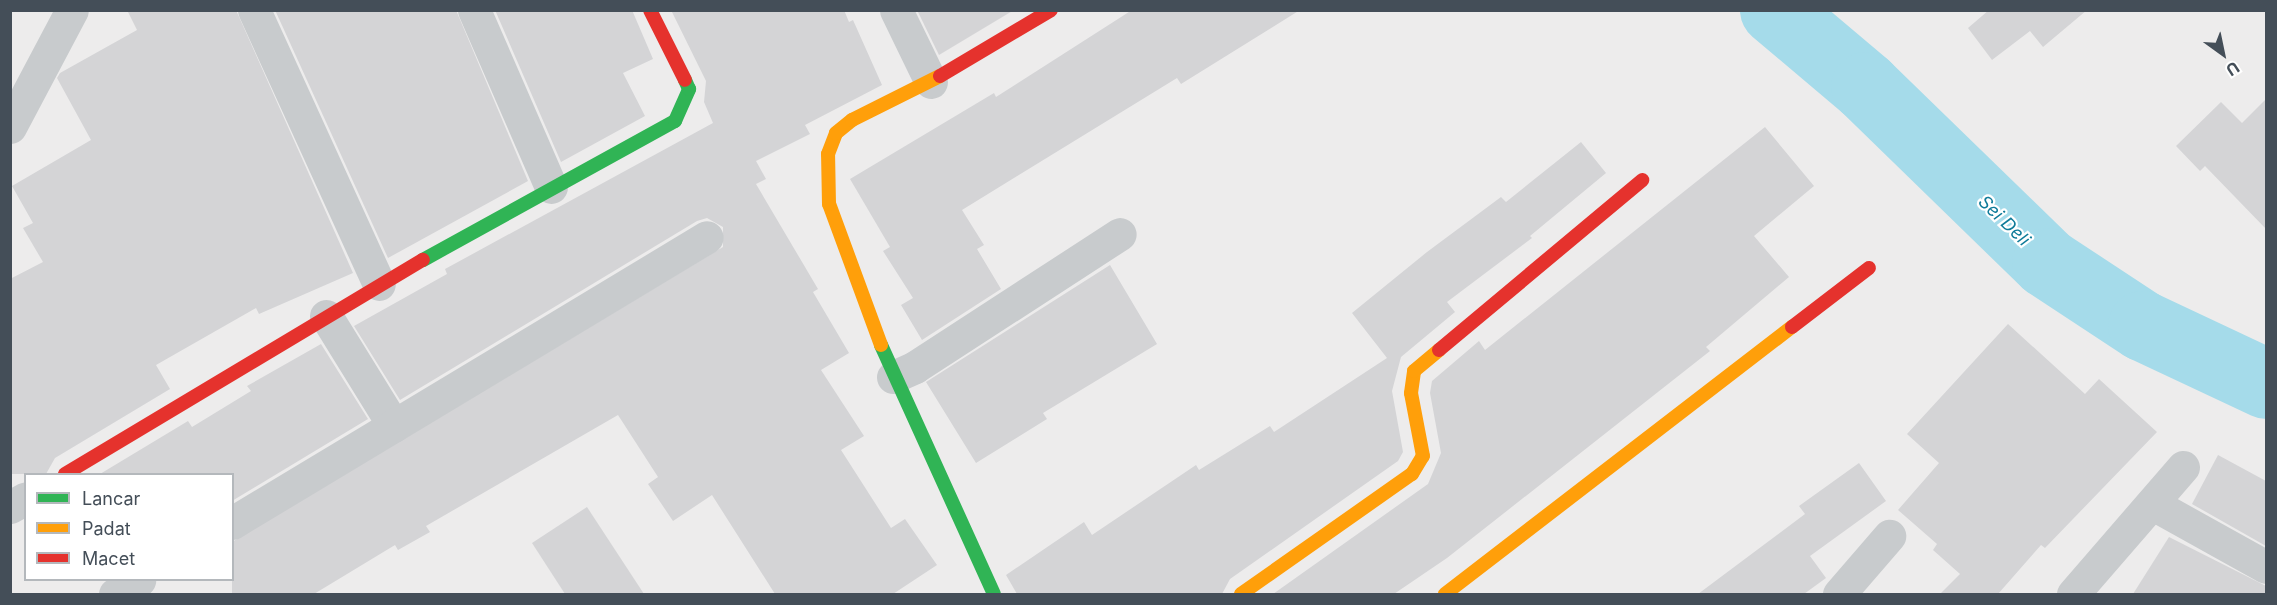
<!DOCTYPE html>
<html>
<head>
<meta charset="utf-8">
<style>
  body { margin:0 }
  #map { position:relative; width:2277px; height:605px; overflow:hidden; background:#edecec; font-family:Inter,sans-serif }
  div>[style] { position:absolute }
  .river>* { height:70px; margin:-35px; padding:0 35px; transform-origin:35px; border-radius:35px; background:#a5dbea }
  .building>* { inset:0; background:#d4d4d6 }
  .street>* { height:33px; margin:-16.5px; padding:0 16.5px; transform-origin:16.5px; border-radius:16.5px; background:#c8cbcd }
  .fast>* { height:14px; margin:-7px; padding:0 7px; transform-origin:7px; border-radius:7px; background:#30b455 }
  .slow>* { height:14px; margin:-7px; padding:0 7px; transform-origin:7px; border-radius:7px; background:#ff9f0a }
  .jam>* { height:14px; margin:-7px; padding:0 7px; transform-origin:7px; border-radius:7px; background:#e5322d }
  span { translate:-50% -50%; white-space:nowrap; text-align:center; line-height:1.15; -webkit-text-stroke:4.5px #fff; paint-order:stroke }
  .water-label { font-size:18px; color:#0f7b99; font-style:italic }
  .frame { position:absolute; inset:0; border:12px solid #444e58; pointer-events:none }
  .legend { position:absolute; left:24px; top:473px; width:210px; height:108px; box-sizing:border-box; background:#fff; border:2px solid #b4b8bc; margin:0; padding:8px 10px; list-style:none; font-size:18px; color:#444e58 }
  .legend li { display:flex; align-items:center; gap:12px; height:30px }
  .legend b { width:30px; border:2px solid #b4b8bc }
  .north { position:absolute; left:2193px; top:24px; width:60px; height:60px; -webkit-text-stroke:4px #fff; paint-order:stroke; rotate:147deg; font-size:16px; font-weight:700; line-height:24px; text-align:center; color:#444e58 }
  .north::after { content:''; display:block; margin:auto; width:21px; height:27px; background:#444e58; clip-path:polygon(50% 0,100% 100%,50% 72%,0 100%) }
</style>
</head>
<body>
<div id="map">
  <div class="river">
    <div style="left:1775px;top:10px;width:119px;rotate:40.2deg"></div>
    <div style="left:1866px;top:87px;width:252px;rotate:44.2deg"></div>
    <div style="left:2047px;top:263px;width:115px;rotate:33.3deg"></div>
    <div style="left:2143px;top:326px;width:136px;rotate:25.2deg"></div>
  </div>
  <div class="building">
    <div style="clip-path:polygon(127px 10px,236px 10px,353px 273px,259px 314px,256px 308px,156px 365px,170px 389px,55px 458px,46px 474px,10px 474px,10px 279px,43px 262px,23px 228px,33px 223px,12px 186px,91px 140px,57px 78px,60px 73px,137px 30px)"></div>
    <div style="clip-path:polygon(275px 10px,456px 10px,528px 181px,388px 258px)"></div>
    <div style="clip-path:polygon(495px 10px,632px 10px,653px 59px,623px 73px,645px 116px,561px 162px)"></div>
    <div style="clip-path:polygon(671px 10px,844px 10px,849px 22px,853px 20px,882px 85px,805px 125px,810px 134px,756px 161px,766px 179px,756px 184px,818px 289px,813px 292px,849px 353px,821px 370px,864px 436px,841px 450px,891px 528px,905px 519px,937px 565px,893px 594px,775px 594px,712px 495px,673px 521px,648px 484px,658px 477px,618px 415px,426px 526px,430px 532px,398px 550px,395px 545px,314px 594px,232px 594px,232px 542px,723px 247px,723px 227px,707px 218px,697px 221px,400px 400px,354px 326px,447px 274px,445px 269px,713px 123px,704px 102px,706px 81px)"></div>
    <div style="clip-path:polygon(917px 10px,1014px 10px,939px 55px)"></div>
    <div style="clip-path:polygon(1132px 10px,1300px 10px,1181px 84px,1177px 78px,962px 210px,984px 245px,977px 249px,1001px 289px,922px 340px,901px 305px,913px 298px,883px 251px,890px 247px,850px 179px,994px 93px,996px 97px)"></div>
    <div style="clip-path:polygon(1989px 10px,2087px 10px,2043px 47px,2030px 31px,1992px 60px,1968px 28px)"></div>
    <div style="clip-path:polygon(2266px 99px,2266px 229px,2205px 166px,2200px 171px,2176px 146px,2221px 102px,2242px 123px)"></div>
    <div style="clip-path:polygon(1765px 127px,1814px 186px,1754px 236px,1789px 277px,1706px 347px,1710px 351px,1447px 558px,1394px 594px,1273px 594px,1428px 484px,1441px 453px,1430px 393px,1432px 381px,1479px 341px,1485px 350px)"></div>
    <div style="clip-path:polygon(1581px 142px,1606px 173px,1530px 236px,1532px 238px,1447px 302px,1455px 312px,1401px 357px,1392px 391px,1403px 452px,1398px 461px,1230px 579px,1222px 594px,1017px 594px,1006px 575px,1084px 522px,1092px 535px,1196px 465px,1199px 470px,1270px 426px,1274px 432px,1387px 358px,1352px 313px,1427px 252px,1501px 197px,1506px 202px)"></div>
    <div style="clip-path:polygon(1110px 265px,1157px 344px,1043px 413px,1047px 419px,976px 463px,926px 382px)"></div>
    <div style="clip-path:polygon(2008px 324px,2085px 394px,2099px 379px,2157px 432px,2045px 548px,2041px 545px,1998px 594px,1940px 594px,1960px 574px,1933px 550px,1937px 544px,1898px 510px,1939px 463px,1907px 434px)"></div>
    <div style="clip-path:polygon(321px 344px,368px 419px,232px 501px,232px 474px,100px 474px,188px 421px,192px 427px,251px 391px,247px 386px)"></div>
    <div style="clip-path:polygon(2218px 455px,2266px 481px,2266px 546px,2192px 504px)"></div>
    <div style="clip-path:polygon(1859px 463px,1886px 501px,1810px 556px,1826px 578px,1804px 594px,1698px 594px,1805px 514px,1799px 506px)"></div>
    <div style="clip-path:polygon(587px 507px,644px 594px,565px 594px,532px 543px)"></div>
    <div style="clip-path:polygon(2169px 537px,2266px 586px,2266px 594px,2133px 594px)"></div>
  </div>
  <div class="street">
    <div style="left:254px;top:10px;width:301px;rotate:65.5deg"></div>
    <div style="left:474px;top:10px;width:193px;rotate:66.5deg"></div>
    <div style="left:896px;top:10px;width:80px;rotate:64.1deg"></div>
    <div style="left:10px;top:127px;width:132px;rotate:-62.1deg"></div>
    <div style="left:326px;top:316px;width:129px;rotate:58.3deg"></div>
    <div style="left:893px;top:377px;width:24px;rotate:-24deg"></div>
    <div style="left:915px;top:367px;width:244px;rotate:-33deg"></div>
    <div style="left:2153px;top:504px;width:129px;rotate:29.1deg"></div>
    <div style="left:10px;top:507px;width:18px;rotate:-29deg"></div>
    <div style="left:232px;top:523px;width:554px;rotate:-31.05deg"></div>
    <div style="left:115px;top:594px;width:28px;rotate:-30deg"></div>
    <div style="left:1839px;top:594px;width:77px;rotate:-49.2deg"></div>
    <div style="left:2073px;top:594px;width:168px;rotate:-49.1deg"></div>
  </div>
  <div class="fast">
    <div style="left:423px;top:260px;width:288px;rotate:-28.9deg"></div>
    <div style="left:675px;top:121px;width:35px;rotate:-66deg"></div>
    <div style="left:689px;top:89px;width:10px;rotate:-114deg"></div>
    <div style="left:881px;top:345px;width:273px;rotate:65.6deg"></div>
  </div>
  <div class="slow">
    <div style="left:881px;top:345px;width:150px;rotate:-110.2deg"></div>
    <div style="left:829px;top:204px;width:50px;rotate:-91.1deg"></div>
    <div style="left:828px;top:154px;width:22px;rotate:-69deg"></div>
    <div style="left:836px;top:133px;width:21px;rotate:-39deg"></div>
    <div style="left:852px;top:120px;width:98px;rotate:-26.6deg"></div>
    <div style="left:1241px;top:594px;width:209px;rotate:-35.1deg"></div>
    <div style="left:1412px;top:474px;width:21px;rotate:-59deg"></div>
    <div style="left:1423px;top:456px;width:64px;rotate:-100.8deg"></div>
    <div style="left:1411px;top:393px;width:22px;rotate:-82deg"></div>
    <div style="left:1414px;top:371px;width:33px;rotate:-40deg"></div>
    <div style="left:1445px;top:594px;width:438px;rotate:-37.6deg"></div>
  </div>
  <div class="jam">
    <div style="left:650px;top:10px;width:78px;rotate:63.4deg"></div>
    <div style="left:940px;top:76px;width:129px;rotate:-30.7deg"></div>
    <div style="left:1792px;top:327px;width:97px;rotate:-37.5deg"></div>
    <div style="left:1439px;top:350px;width:265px;rotate:-39.9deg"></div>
    <div style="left:65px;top:474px;width:417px;rotate:-30.9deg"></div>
  </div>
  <div class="water-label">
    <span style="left:2004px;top:221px;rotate:44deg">Sei Deli</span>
  </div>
  <div class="frame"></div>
  <ul class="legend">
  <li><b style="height:8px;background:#30b455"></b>Lancar</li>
  <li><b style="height:8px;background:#ff9f0a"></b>Padat</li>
  <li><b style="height:8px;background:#e5322d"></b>Macet</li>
  </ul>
  <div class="north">U</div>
</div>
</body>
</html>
